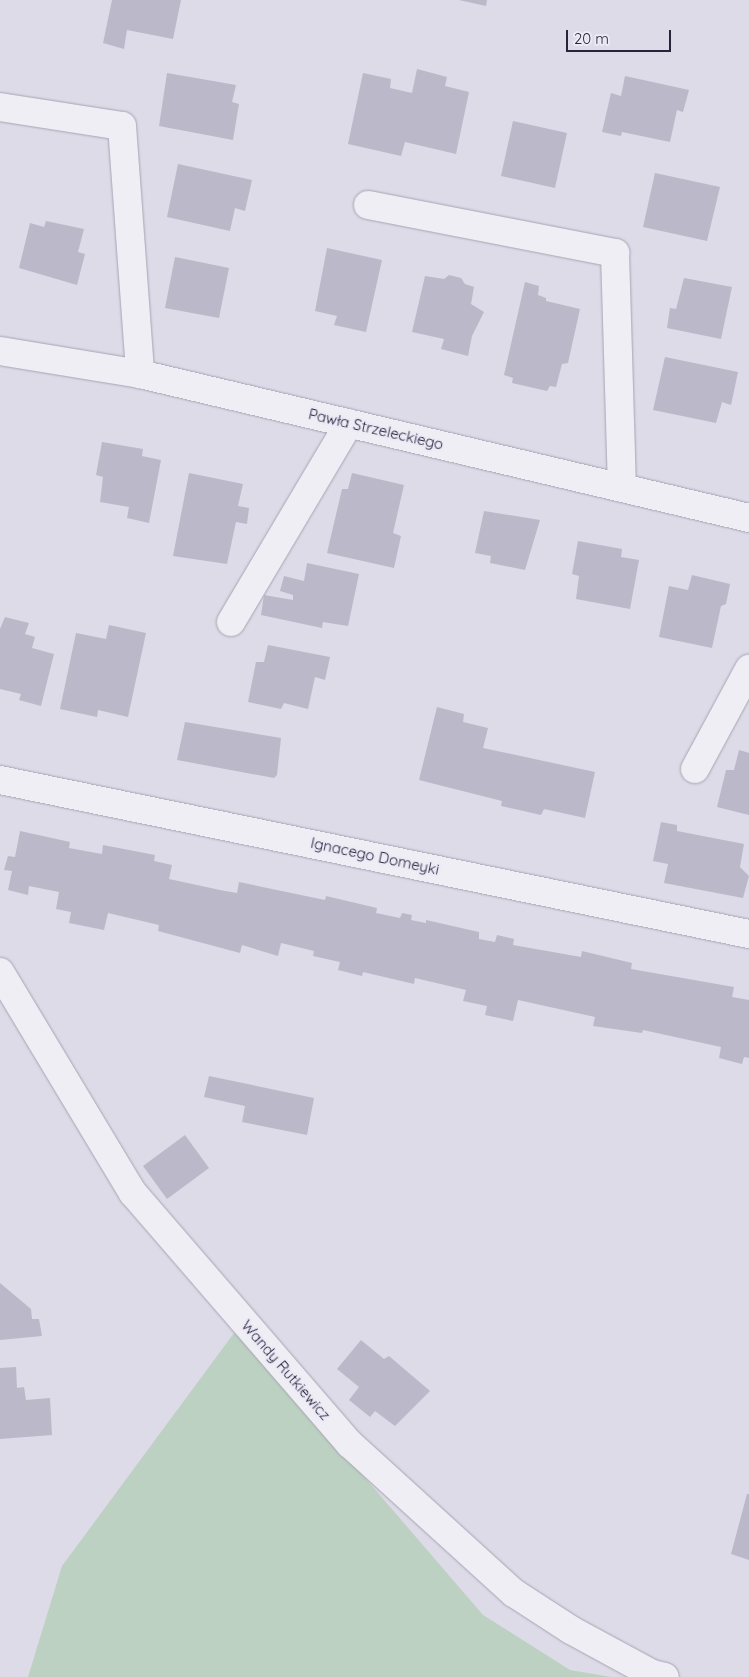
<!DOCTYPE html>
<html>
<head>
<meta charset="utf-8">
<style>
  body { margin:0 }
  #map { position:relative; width:749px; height:1677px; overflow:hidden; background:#dddbe7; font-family:Quicksand,sans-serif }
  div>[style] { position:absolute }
  .green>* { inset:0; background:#bcd1c1 }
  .building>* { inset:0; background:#bbb8ca }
  .roads { filter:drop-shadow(0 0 1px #a7a4b4) drop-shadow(0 0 1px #a7a4b4) }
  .minor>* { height:28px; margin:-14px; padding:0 14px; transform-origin:14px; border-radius:14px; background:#efeef5 }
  span { translate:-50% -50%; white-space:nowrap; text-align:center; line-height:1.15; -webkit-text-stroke:4px #ebeaf5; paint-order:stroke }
  .street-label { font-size:15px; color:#28243e }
  .scale { position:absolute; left:566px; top:30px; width:105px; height:22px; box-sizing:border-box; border:2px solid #28243e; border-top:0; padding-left:6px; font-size:15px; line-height:18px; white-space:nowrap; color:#28243e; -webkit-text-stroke:4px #ebeaf5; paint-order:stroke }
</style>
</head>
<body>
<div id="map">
  <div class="green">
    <div style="clip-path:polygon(237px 1329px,483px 1615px,570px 1670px,611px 1677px,28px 1677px,62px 1566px)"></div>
  </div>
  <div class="building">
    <div style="clip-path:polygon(112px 0,181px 0,173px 39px,127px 30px,124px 49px,103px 43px)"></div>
    <div style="clip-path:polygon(459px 0,487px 0,486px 6px)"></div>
    <div style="clip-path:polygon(417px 69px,447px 77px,445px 86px,469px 92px,456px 154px,405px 142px,401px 156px,348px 144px,363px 73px,391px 79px,390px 88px,412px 93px)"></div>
    <div style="clip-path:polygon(167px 73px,236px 85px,232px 102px,239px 104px,233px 140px,159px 126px)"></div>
    <div style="clip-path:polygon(625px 76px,689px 90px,683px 112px,677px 110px,670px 142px,622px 132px,621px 136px,602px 132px,611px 93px,621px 96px)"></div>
    <div style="clip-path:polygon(513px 121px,567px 133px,555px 188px,501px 176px)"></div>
    <div style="clip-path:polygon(178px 164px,252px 180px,245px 211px,235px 208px,230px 231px,167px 217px)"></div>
    <div style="clip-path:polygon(655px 173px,720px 187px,707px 241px,643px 227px)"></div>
    <div style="clip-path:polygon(46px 221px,84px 229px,78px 252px,85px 254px,77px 285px,19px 268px,30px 223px,44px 227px)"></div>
    <div style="clip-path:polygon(327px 248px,382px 260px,366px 332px,334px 325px,337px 316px,315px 311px)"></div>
    <div style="clip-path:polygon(175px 257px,229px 268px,219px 318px,165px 308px)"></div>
    <div style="clip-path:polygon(449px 275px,461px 278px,465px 284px,474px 287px,471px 304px,484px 312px,472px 336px,468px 356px,441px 349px,444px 339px,412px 332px,425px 276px,444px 279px)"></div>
    <div style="clip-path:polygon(684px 278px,732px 287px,721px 339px,667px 328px,670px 308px,676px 309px)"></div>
    <div style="clip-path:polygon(525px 282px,539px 286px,538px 295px,546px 298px,546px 301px,580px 309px,568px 363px,562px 364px,556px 387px,550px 386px,547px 391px,512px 383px,513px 378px,504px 375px)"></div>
    <div style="clip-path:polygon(665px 357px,738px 372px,731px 405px,722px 402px,716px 423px,653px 410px)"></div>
    <div style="clip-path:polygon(102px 442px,143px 449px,142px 456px,161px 460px,149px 523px,127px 518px,129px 507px,100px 502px,103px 477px,96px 475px)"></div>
    <div style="clip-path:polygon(189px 473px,243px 484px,238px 506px,249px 508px,247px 524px,236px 522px,227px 564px,173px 556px)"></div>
    <div style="clip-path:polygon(352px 473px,404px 485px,393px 533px,401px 536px,394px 568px,327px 553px,342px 489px,348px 489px)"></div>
    <div style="clip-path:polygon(484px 511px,540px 520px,525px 570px,490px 563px,491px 556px,475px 553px)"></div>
    <div style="clip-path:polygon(578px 541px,622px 549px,621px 557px,639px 560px,630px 609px,576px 599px,579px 576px,572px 574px)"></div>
    <div style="clip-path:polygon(307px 563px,359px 574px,348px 626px,323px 622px,322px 628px,261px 615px,264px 595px,293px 600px,293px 595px,280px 591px,284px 576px,304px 581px)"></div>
    <div style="clip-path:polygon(692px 575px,730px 584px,726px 604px,721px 606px,712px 648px,659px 637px,669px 586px,688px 590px)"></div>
    <div style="clip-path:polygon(5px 617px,29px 623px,25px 634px,35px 637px,32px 648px,54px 654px,41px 706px,19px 700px,21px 694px,0 689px,0 629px)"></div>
    <div style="clip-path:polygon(109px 625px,146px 633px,128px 717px,98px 710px,97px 717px,60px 709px,76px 633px,106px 639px)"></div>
    <div style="clip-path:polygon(268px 645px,330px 657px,325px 680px,315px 677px,308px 709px,284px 703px,281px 709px,248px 702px,256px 662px,264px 662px)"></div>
    <div style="clip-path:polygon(437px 707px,464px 714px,463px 722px,488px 728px,483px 748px,595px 772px,585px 818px,544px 809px,541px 815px,501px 806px,502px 801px,419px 780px)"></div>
    <div style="clip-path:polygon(185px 722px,281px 738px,277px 775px,274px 778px,177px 760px)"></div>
    <div style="clip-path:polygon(739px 750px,749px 753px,749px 815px,717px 807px,726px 770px,734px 770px)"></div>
    <div style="clip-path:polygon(661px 822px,677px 825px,677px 831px,744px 844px,740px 867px,749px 876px,743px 898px,664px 883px,668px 864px,653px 861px)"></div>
    <div style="clip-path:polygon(20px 831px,70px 842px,69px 848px,102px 854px,103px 845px,155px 855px,154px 861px,172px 865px,169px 879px,220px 890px,237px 893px,239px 882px,325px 900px,326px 896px,377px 908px,376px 913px,400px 918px,402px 913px,412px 915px,411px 920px,426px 923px,426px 920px,479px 932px,479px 939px,495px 942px,497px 935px,514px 939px,513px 945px,581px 957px,582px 951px,632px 963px,631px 969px,734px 987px,732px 997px,749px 1000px,749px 1058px,744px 1057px,742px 1064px,719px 1058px,721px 1047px,643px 1030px,642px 1033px,593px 1026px,595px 1017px,518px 1000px,513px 1021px,485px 1015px,487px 1006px,463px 1001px,466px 990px,415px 978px,414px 984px,363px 972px,362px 976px,338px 970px,340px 962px,313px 956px,314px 951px,281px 943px,278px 956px,242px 945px,240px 953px,158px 931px,159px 925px,108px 913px,104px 930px,69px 923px,71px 912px,56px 909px,59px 892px,29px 886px,28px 895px,8px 890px,12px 871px,4px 870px,8px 856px,15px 857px)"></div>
    <div style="clip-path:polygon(209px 1076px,314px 1098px,307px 1135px,242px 1122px,245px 1106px,204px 1097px)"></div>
    <div style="clip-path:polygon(185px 1135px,209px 1168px,167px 1199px,143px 1166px)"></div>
    <div style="clip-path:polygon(0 1283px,31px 1309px,32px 1319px,39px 1319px,42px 1336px,0 1340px)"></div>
    <div style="clip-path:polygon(361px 1340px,384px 1359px,389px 1356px,430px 1391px,395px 1426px,375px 1411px,370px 1417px,349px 1400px,359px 1387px,337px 1369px)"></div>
    <div style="clip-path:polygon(16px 1367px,17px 1388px,24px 1387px,26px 1400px,50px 1398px,52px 1435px,0 1439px,0 1368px)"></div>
    <div style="clip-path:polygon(747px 1494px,749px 1494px,749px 1560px,731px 1554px)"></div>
  </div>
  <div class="roads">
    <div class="minor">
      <div style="left:0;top:107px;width:123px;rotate:8.9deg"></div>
      <div style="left:122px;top:126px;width:249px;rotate:85.8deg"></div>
      <div style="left:368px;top:205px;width:252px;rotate:11deg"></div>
      <div style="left:615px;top:253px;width:235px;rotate:88.3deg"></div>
      <div style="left:0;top:351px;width:142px;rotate:9.3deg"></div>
      <div style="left:140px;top:374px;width:626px;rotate:13.3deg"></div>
      <div style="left:231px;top:622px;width:231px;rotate:-59.3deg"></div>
      <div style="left:695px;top:769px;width:114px;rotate:-61.6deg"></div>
      <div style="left:0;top:780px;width:765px;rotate:11.62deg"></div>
      <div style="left:0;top:972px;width:258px;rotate:59deg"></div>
      <div style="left:133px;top:1193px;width:332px;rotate:49.2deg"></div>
      <div style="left:350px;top:1444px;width:222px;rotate:42.3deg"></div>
      <div style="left:514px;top:1593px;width:68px;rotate:33deg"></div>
      <div style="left:571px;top:1630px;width:92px;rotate:28.5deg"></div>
      <div style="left:652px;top:1674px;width:13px;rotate:13deg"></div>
    </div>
  </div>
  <div class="street-label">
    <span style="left:376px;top:429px;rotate:13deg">Pawła Strzeleckiego</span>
    <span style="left:375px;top:856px;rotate:12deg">Ignacego Domeyki</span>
    <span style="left:286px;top:1370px;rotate:49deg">Wandy Rutkiewicz</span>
  </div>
  <div class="scale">20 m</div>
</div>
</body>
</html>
